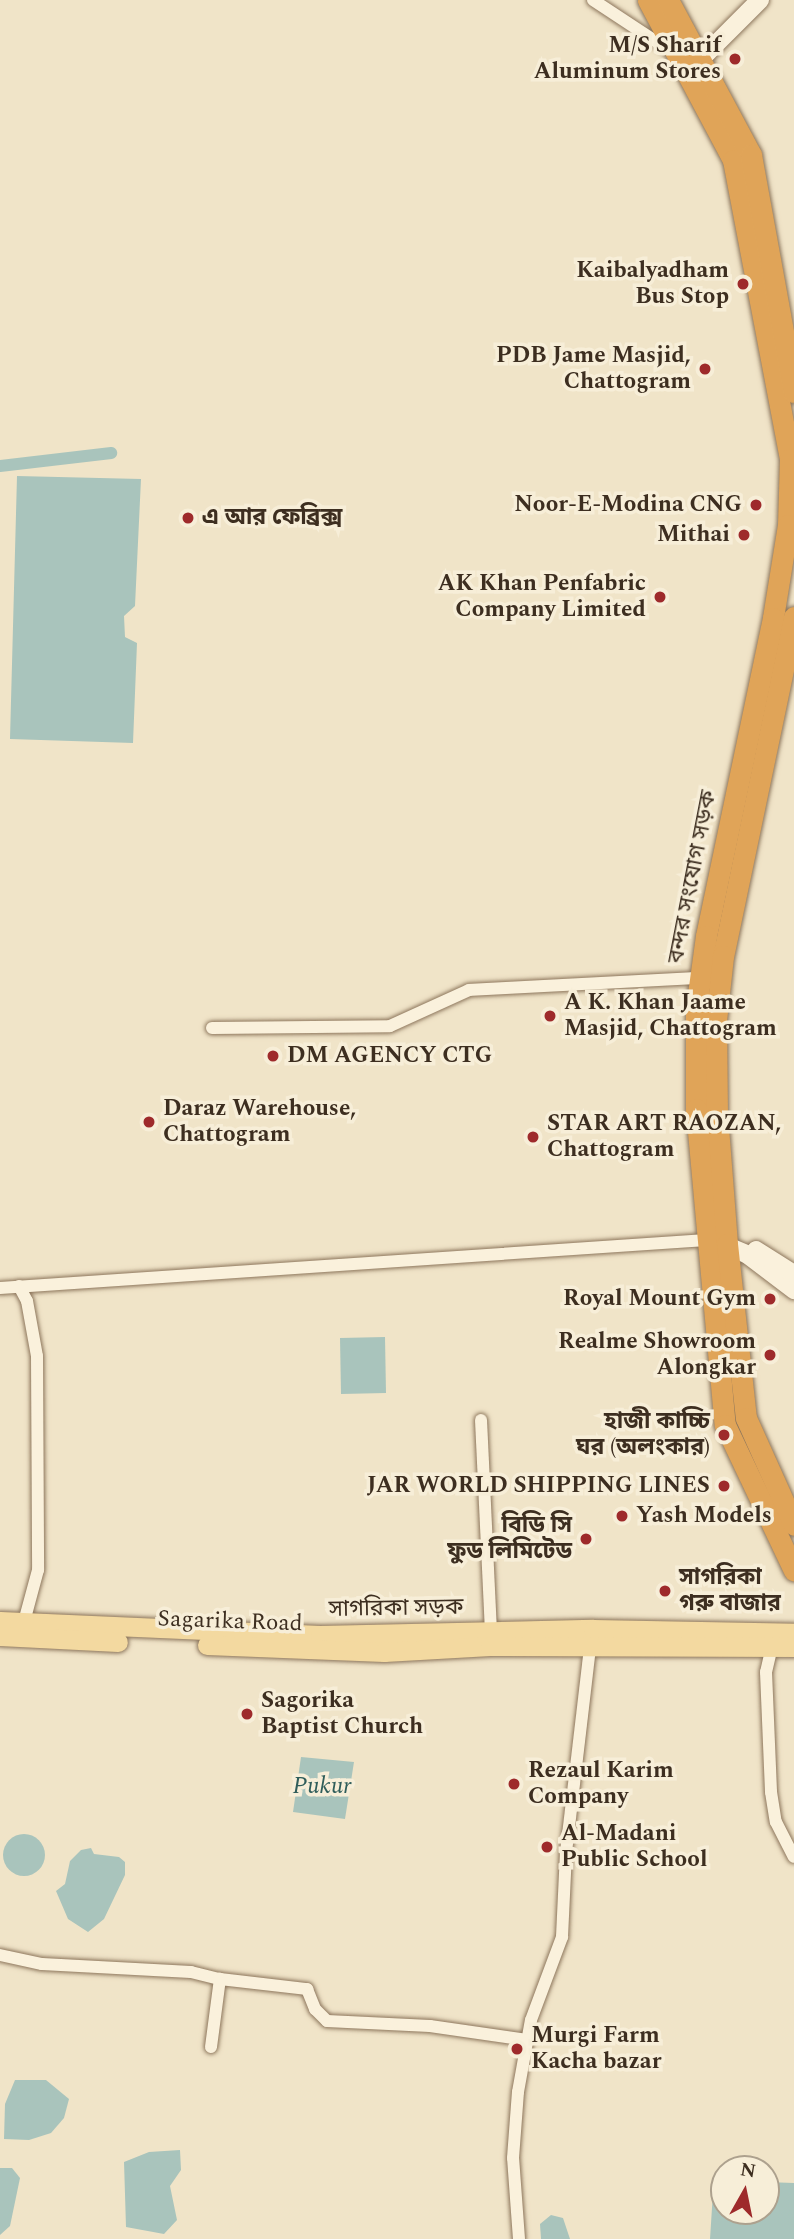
<!DOCTYPE html>
<html>
<head>
<meta charset="utf-8">
<style>
  body { margin:0 }
  #map { position:relative; width:794px; height:2239px; overflow:hidden; background:#f0e4c8; font-family:Spectral,"Noto Sans Bengali",serif }
  div>[style] { position:absolute }
  .water>* { inset:0; background:#a9c4bc }
  .round { border-radius:50% }
  .canal>* { height:12px; margin:-6px; padding:0 6px; transform-origin:6px; border-radius:6px; background:#a9c4bc }
  .roads { filter:drop-shadow(0 0 2px #8d765c) drop-shadow(0 0 2px #8d765c) }
  .street>* { height:12px; margin:-6px; padding:0 6px; transform-origin:6px; border-radius:6px; background:#faf1dc }
  .secondary>* { height:18px; margin:-9px; padding:0 9px; transform-origin:9px; border-radius:9px; background:#faf1dc }
  .primary>* { height:19px; margin:-9.5px; padding:0 9.5px; transform-origin:9.5px; border-radius:9.5px; background:#f3d9a0 }
  .highway>* { height:21px; margin:-10.5px; padding:0 10.5px; transform-origin:10.5px; border-radius:10.5px; background:#e0a458 }
  .dots>* { width:19px; height:19px; translate:-50% -50%; box-sizing:border-box; border:4px solid #f7eed8; border-radius:50% }
  span { translate:-50% -50%; white-space:nowrap; text-align:center; line-height:1.15; -webkit-text-stroke:7px #f7eed8; paint-order:stroke }
  .poi-label { font-size:23px; color:#3d2e20; font-weight:700 }
  .right { translate:-100% -50%; text-align:right }
  .left { translate:0 -50%; text-align:left }
  .street-label { font-size:23px; color:#3d2e20 }
  .water-label { font-size:24px; color:#2f5d5a; font-style:italic }
  .north { position:absolute; left:710px; top:2155px; width:70px; height:70px; box-sizing:border-box; background:#f7eed8; border:2px solid #ada18e; border-radius:50%; rotate:9deg; font-size:19px; font-weight:700; line-height:28px; text-align:center; color:#3d2e20 }
  .north::after { content:''; display:block; margin:auto; width:24px; height:32px; background:#9e2a2b; clip-path:polygon(50% 0,100% 100%,50% 72%,0 100%) }
</style>
</head>
<body>
<div id="map">
  <div class="water">
    <div style="clip-path:polygon(17px 476px,141px 479px,135px 606px,124px 616px,125px 637px,137px 643px,133px 743px,10px 739px)"></div>
    <div style="clip-path:polygon(385px 1337px,386px 1393px,341px 1394px,340px 1338px)"></div>
    <div style="clip-path:polygon(301px 1757px,354px 1762px,345px 1819px,293px 1812px)"></div>
    <div class="round" style="left:3px;top:1834px;width:42px;height:42px"></div>
    <div style="clip-path:polygon(91px 1848px,94px 1854px,119px 1857px,125px 1862px,125px 1875px,104px 1919px,88px 1932px,68px 1919px,56px 1891px,65px 1884px,70px 1861px,81px 1850px)"></div>
    <div style="clip-path:polygon(15px 2080px,46px 2080px,69px 2099px,64px 2118px,51px 2133px,29px 2140px,4px 2139px,5px 2104px)"></div>
    <div style="clip-path:polygon(180px 2150px,181px 2170px,170px 2186px,177px 2220px,164px 2234px,126px 2227px,124px 2162px,149px 2152px)"></div>
    <div style="clip-path:polygon(0 2168px,12px 2168px,20px 2178px,10px 2226px,0 2235px)"></div>
    <div style="clip-path:polygon(719px 2180px,724px 2180px,724px 2211px,766px 2211px,766px 2182px,794px 2183px,794px 2239px,710px 2239px,713px 2192px)"></div>
    <div style="clip-path:polygon(551px 2215px,563px 2218px,570px 2239px,541px 2239px,540px 2224px)"></div>
  </div>
  <div class="canal">
    <div style="left:0;top:466px;width:112px;rotate:-6.7deg"></div>
  </div>
  <div class="roads">
    <div class="street">
      <div style="left:593px;top:0;width:95px;rotate:33.4deg"></div>
      <div style="left:212px;top:1028px;width:178px;rotate:-0.6deg"></div>
      <div style="left:390px;top:1026px;width:87px;rotate:-24.5deg"></div>
      <div style="left:469px;top:990px;width:231px;rotate:-3deg"></div>
      <div style="left:19px;top:1286px;width:17px;rotate:62deg"></div>
      <div style="left:27px;top:1301px;width:56px;rotate:79.7deg"></div>
      <div style="left:37px;top:1356px;width:214px;rotate:89.7deg"></div>
      <div style="left:38px;top:1570px;width:54px;rotate:105.1deg"></div>
      <div style="left:0;top:1288px;width:708px;rotate:-3.89deg"></div>
      <div style="left:481px;top:1420px;width:211px;rotate:87.3deg"></div>
      <div style="left:773px;top:1642px;width:31px;rotate:103deg"></div>
      <div style="left:766px;top:1672px;width:120px;rotate:87.6deg"></div>
      <div style="left:771px;top:1792px;width:30px;rotate:81deg"></div>
      <div style="left:776px;top:1822px;width:39px;rotate:63deg"></div>
      <div style="left:0;top:1955px;width:43px;rotate:12.1deg"></div>
      <div style="left:42px;top:1964px;width:149px;rotate:3.1deg"></div>
      <div style="left:191px;top:1972px;width:30px;rotate:14deg"></div>
      <div style="left:211px;top:2047px;width:69px;rotate:-82.5deg"></div>
      <div style="left:220px;top:1979px;width:88px;rotate:6.6deg"></div>
      <div style="left:307px;top:1989px;width:22px;rotate:68deg"></div>
      <div style="left:315px;top:2009px;width:17px;rotate:45deg"></div>
      <div style="left:327px;top:2021px;width:103px;rotate:2.8deg"></div>
      <div style="left:430px;top:2026px;width:98px;rotate:8.2deg"></div>
      <div style="left:519px;top:2239px;width:81px;rotate:-94.2deg"></div>
      <div style="left:513px;top:2158px;width:66px;rotate:-85.7deg"></div>
      <div style="left:518px;top:2092px;width:73px;rotate:-79.8deg"></div>
      <div style="left:531px;top:2020px;width:89px;rotate:-69.5deg"></div>
      <div style="left:562px;top:1937px;width:85px;rotate:-87.3deg"></div>
      <div style="left:566px;top:1852px;width:213px;rotate:-83.3deg"></div>
    </div>
    <div class="secondary">
      <div style="left:687px;top:65px;width:23px;rotate:-31deg"></div>
      <div style="left:707px;top:53px;width:75px;rotate:-45deg"></div>
      <div style="left:718px;top:1242px;width:33px;rotate:23deg"></div>
      <div style="left:748px;top:1255px;width:58px;rotate:37.3deg"></div>
      <div style="left:756px;top:1250px;width:45px;rotate:32.3deg"></div>
    </div>
    <div class="primary">
      <div style="left:0;top:1621px;width:320px;rotate:2.5deg"></div>
      <div style="left:320px;top:1635px;width:273px;rotate:-1.3deg"></div>
      <div style="left:593px;top:1629px;width:201px;rotate:1.1deg"></div>
      <div style="left:0;top:1636px;width:118px;rotate:2.9deg"></div>
      <div style="left:207px;top:1645px;width:177px;rotate:2.3deg"></div>
      <div style="left:384px;top:1652px;width:106px;rotate:-3.2deg"></div>
      <div style="left:490px;top:1646px;width:304px;rotate:0.2deg"></div>
    </div>
    <div class="highway">
      <div style="left:648px;top:0;width:181px;rotate:62deg"></div>
      <div style="left:733px;top:160px;width:304px;rotate:79.2deg"></div>
      <div style="left:790px;top:459px;width:66px;rotate:91.7deg"></div>
      <div style="left:788px;top:525px;width:94px;rotate:99.2deg"></div>
      <div style="left:773px;top:618px;width:325px;rotate:101.9deg"></div>
      <div style="left:706px;top:936px;width:74px;rotate:97.8deg"></div>
      <div style="left:696px;top:1009px;width:100px;rotate:90deg"></div>
      <div style="left:696px;top:1109px;width:317px;rotate:84.8deg"></div>
      <div style="left:725px;top:1425px;width:161px;rotate:64.6deg"></div>
      <div style="left:668px;top:0;width:176px;rotate:61.8deg"></div>
      <div style="left:751px;top:155px;width:241px;rotate:79.7deg"></div>
      <div style="left:794px;top:617px;width:346px;rotate:101.8deg"></div>
      <div style="left:723px;top:956px;width:64px;rotate:96.2deg"></div>
      <div style="left:716px;top:1020px;width:94px;rotate:89.4deg"></div>
      <div style="left:717px;top:1114px;width:130px;rotate:85.6deg"></div>
      <div style="left:727px;top:1244px;width:175px;rotate:83.8deg"></div>
      <div style="left:746px;top:1418px;width:117px;rotate:65.8deg"></div>
    </div>
  </div>
  <div class="dots">
    <div style="left:735px;top:59px;background:#9e2a2b"></div>
    <div style="left:743px;top:284px;background:#9e2a2b"></div>
    <div style="left:705px;top:369px;background:#9e2a2b"></div>
    <div style="left:756px;top:505px;background:#9e2a2b"></div>
    <div style="left:188px;top:518px;background:#9e2a2b"></div>
    <div style="left:744px;top:535px;background:#9e2a2b"></div>
    <div style="left:660px;top:597px;background:#9e2a2b"></div>
    <div style="left:550px;top:1016px;background:#9e2a2b"></div>
    <div style="left:273px;top:1056px;background:#9e2a2b"></div>
    <div style="left:149px;top:1122px;background:#9e2a2b"></div>
    <div style="left:533px;top:1137px;background:#9e2a2b"></div>
    <div style="left:770px;top:1299px;background:#9e2a2b"></div>
    <div style="left:770px;top:1355px;background:#9e2a2b"></div>
    <div style="left:724px;top:1435px;background:#9e2a2b"></div>
    <div style="left:724px;top:1486px;background:#9e2a2b"></div>
    <div style="left:622px;top:1516px;background:#9e2a2b"></div>
    <div style="left:586px;top:1539px;background:#9e2a2b"></div>
    <div style="left:665px;top:1591px;background:#9e2a2b"></div>
    <div style="left:247px;top:1714px;background:#9e2a2b"></div>
    <div style="left:514px;top:1784px;background:#9e2a2b"></div>
    <div style="left:547px;top:1847px;background:#9e2a2b"></div>
    <div style="left:517px;top:2049px;background:#9e2a2b"></div>
  </div>
  <div class="poi-label">
    <span class="right" style="left:721px;top:59px">M/S Sharif<br>Aluminum Stores</span>
    <span class="right" style="left:729px;top:284px">Kaibalyadham<br>Bus Stop</span>
    <span class="right" style="left:691px;top:369px">PDB Jame Masjid,<br>Chattogram</span>
    <span class="right" style="left:742px;top:505px">Noor-E-Modina CNG</span>
    <span class="left" style="left:202px;top:518px">এ আর ফেব্রিক্স</span>
    <span class="right" style="left:730px;top:535px">Mithai</span>
    <span class="right" style="left:646px;top:597px">AK Khan Penfabric<br>Company Limited</span>
    <span class="left" style="left:564px;top:1016px">A K. Khan Jaame<br>Masjid, Chattogram</span>
    <span class="left" style="left:287px;top:1056px">DM AGENCY CTG</span>
    <span class="left" style="left:163px;top:1122px">Daraz Warehouse,<br>Chattogram</span>
    <span class="left" style="left:547px;top:1137px">STAR ART RAOZAN,<br>Chattogram</span>
    <span class="right" style="left:756px;top:1299px">Royal Mount Gym</span>
    <span class="right" style="left:756px;top:1355px">Realme Showroom<br>Alongkar</span>
    <span class="right" style="left:710px;top:1435px">হাজী কাচ্চি<br>ঘর (অলংকার)</span>
    <span class="right" style="left:710px;top:1486px">JAR WORLD SHIPPING LINES</span>
    <span class="left" style="left:636px;top:1516px">Yash Models</span>
    <span class="right" style="left:572px;top:1539px">বিডি সি<br>ফুড লিমিটেড</span>
    <span class="left" style="left:679px;top:1591px">সাগরিকা<br>গরু বাজার</span>
    <span class="left" style="left:261px;top:1714px">Sagorika<br>Baptist Church</span>
    <span class="left" style="left:528px;top:1784px">Rezaul Karim<br>Company</span>
    <span class="left" style="left:561px;top:1847px">Al-Madani<br>Public School</span>
    <span class="left" style="left:531px;top:2049px">Murgi Farm<br>Kacha bazar</span>
  </div>
  <div class="street-label">
    <span style="left:693px;top:877px;rotate:-79deg">বন্দর সংযোগ সড়ক</span>
    <span style="left:396px;top:1609px;rotate:-1deg">সাগরিকা সড়ক</span>
    <span style="left:230px;top:1622px;rotate:2deg">Sagarika Road</span>
  </div>
  <div class="water-label">
    <span style="left:322px;top:1787px">Pukur</span>
  </div>
  <div class="north">N</div>
</div>
</body>
</html>
